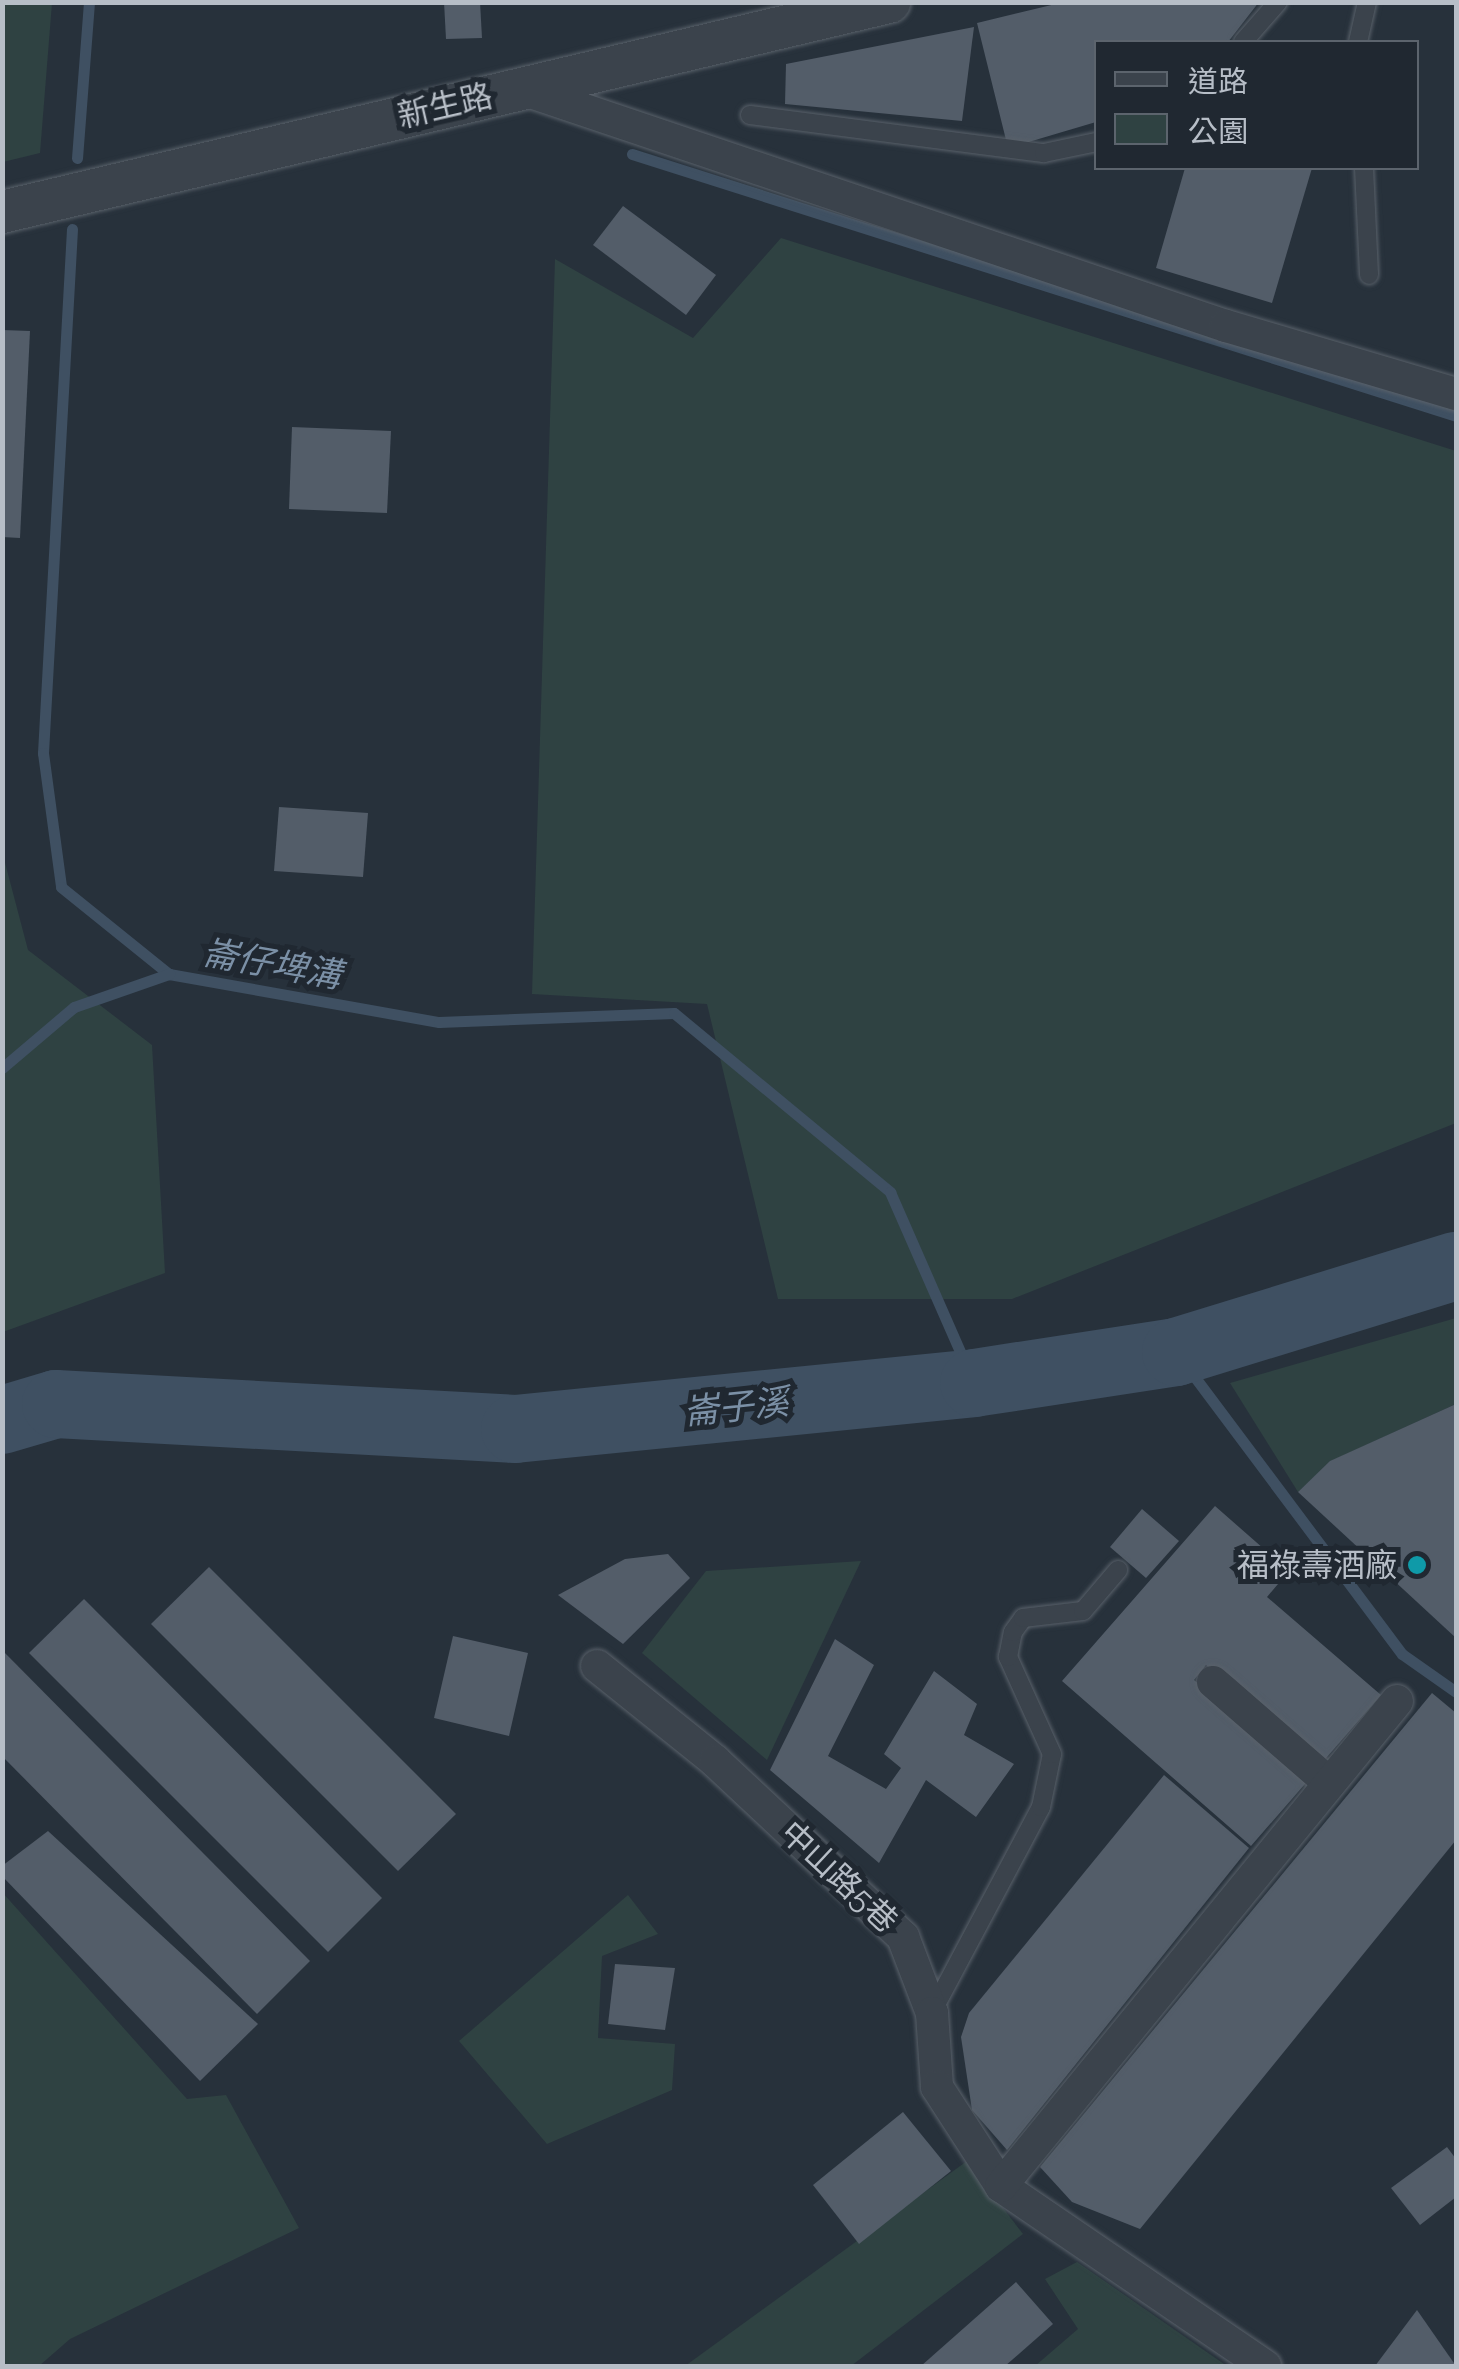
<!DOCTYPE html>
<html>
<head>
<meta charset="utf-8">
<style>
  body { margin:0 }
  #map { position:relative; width:1459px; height:2369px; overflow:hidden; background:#27313b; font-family:Raleway,"Noto Sans TC",sans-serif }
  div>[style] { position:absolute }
  .green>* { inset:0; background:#2f4242 }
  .stream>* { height:11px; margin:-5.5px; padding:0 5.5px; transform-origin:5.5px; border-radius:5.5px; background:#3f5062 }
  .river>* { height:68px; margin:-34px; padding:0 34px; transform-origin:34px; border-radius:34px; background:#3f5062 }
  .building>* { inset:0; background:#535d69 }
  .roads { filter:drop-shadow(0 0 2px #59616a) drop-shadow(0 0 2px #59616a) }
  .service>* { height:18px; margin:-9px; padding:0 9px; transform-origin:9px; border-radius:9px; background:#3b434c }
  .minor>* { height:32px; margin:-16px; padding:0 16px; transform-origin:16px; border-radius:16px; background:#3b434c }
  .tertiary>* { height:42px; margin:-21px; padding:0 21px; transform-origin:21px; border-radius:21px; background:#3b434c }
  .dots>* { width:28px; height:28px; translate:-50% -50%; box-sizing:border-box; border:5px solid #202831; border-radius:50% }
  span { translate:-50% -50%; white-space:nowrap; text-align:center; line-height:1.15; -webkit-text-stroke:10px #202831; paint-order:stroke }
  .street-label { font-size:32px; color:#b7bec7 }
  .poi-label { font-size:32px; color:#b7bec7 }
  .right { translate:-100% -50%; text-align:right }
  .water-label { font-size:35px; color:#7b90a6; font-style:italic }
  .frame { position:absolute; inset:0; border:5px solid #b7bec7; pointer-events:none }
  .legend { position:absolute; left:1094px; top:40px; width:325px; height:130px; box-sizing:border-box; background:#202831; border:2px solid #5c646d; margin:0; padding:12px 18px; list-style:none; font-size:30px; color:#b7bec7 }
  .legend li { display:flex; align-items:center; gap:20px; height:50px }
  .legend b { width:50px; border:2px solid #5c646d }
</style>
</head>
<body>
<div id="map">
  <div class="green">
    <div style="clip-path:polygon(2px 3px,52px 3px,40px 153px,3px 162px)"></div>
    <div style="clip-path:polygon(781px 238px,1456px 451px,1456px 1123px,1012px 1299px,778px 1299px,707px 1004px,532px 994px,555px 259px,693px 338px)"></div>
    <div style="clip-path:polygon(3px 855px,28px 950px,152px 1045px,165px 1273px,3px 1332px)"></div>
    <div style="clip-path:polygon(1456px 1318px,1456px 1404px,1331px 1461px,1298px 1492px,1230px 1383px)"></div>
    <div style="clip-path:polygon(861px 1561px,767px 1760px,642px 1653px,706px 1571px)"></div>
    <div style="clip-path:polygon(2px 1892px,187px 2099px,226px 2095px,299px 2228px,70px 2339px,39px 2366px,3px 2366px)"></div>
    <div style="clip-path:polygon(628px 1895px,658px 1934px,602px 1956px,598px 2038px,675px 2044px,672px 2090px,547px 2144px,459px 2041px)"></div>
    <div style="clip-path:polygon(967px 2161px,1023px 2234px,851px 2366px,685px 2366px)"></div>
    <div style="clip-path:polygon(1077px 2262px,1227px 2366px,1035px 2366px,1078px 2329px,1045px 2279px)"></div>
  </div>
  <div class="stream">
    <div style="left:632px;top:154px;width:865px;rotate:17.64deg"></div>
    <div style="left:77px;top:158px;width:156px;rotate:-85.6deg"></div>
    <div style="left:72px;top:229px;width:525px;rotate:93.17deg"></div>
    <div style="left:43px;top:753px;width:135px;rotate:82.3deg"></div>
    <div style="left:61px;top:887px;width:139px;rotate:38.9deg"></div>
    <div style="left:169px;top:974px;width:274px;rotate:10.1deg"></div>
    <div style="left:439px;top:1022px;width:235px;rotate:-2.2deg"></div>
    <div style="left:674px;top:1013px;width:281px;rotate:39.6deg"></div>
    <div style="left:890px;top:1192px;width:209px;rotate:66.3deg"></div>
    <div style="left:2px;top:1068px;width:94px;rotate:-40.3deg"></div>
    <div style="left:74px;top:1007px;width:101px;rotate:-19.2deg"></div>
    <div style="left:1176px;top:1352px;width:377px;rotate:53.2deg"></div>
    <div style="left:1402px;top:1654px;width:66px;rotate:35.1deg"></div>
  </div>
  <div class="river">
    <div style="left:2px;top:1420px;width:56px;rotate:-16.5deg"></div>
    <div style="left:56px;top:1404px;width:460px;rotate:3.1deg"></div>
    <div style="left:515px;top:1429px;width:461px;rotate:-5.7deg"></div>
    <div style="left:974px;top:1383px;width:204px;rotate:-8.7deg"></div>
    <div style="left:1176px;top:1352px;width:293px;rotate:-17.1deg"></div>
  </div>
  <div class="building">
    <div style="clip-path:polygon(444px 2px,480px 2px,482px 38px,446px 39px)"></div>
    <div style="clip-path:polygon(1064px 2px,1259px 2px,1228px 42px,1096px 42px,1096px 122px,1008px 148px,977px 23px)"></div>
    <div style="clip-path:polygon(974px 27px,962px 121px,785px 104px,786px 64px)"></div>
    <div style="clip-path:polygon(1185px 168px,1312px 168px,1272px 303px,1156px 268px)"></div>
    <div style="clip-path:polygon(623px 206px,716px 275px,686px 315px,593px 245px)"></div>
    <div style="clip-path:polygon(2px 330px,30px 331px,20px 538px,2px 537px)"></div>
    <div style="clip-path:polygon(292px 427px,391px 431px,387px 513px,289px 509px)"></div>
    <div style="clip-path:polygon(279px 807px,368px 813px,363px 877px,274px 871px)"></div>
    <div style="clip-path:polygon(1456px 1404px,1456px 1638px,1298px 1492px,1330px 1461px)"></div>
    <div style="clip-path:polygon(1215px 1506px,1289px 1571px,1267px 1597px,1381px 1695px,1320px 1765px,1206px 1665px,1194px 1680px,1311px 1777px,1251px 1846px,1062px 1681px)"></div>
    <div style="clip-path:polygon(1142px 1509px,1179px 1541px,1146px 1578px,1110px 1547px)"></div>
    <div style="clip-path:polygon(668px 1554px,690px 1578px,623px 1644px,558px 1595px,625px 1559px)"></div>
    <div style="clip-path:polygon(209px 1567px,456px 1814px,398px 1871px,151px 1624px)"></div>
    <div style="clip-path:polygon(84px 1599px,382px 1898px,328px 1952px,29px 1653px)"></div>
    <div style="clip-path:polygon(453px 1636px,528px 1653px,509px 1736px,434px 1718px)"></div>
    <div style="clip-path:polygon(835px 1639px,874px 1665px,828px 1756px,886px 1789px,901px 1768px,884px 1754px,934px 1671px,977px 1704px,964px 1735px,1014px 1764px,976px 1817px,926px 1780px,879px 1863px,770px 1770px)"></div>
    <div style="clip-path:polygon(2px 1650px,310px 1961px,257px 2014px,2px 1756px)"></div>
    <div style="clip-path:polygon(1432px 1693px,1456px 1713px,1456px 1840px,1140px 2229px,1072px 2202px,1040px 2167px)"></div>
    <div style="clip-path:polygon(1164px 1775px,1249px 1848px,1007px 2150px,972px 2110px,961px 2037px,969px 2013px)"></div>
    <div style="clip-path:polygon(48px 1831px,258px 2024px,200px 2081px,2px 1876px,2px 1866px)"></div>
    <div style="clip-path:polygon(615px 1964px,675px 1968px,665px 2030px,608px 2024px)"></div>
    <div style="clip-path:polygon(903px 2112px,951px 2171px,859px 2244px,813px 2185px)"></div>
    <div style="clip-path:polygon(1447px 2147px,1456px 2159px,1456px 2197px,1420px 2225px,1391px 2188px)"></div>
    <div style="clip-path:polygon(1016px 2282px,1053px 2324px,1005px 2366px,921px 2366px)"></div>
    <div style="clip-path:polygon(1417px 2310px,1456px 2366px,1375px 2366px)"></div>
  </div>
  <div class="roads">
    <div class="service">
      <div style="left:1243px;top:42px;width:53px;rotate:-48.8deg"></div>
      <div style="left:1358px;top:42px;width:41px;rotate:-77.3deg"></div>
      <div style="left:750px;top:115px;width:296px;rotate:7.4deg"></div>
      <div style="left:1044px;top:153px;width:53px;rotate:-11.9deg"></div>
      <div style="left:1364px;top:168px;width:107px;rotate:87.3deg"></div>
      <div style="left:932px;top:2012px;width:232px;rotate:-62deg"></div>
      <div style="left:1041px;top:1807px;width:54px;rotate:-78.3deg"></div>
      <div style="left:1052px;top:1754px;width:107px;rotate:-114.4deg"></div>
      <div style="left:1008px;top:1657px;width:25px;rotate:-79deg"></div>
      <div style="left:1013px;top:1632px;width:17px;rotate:-54deg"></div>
      <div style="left:1023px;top:1618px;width:60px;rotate:-6.7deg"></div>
      <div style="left:1083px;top:1611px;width:54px;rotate:-49.5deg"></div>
    </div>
    <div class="minor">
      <div style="left:522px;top:89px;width:743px;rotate:18.61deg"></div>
      <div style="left:1226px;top:326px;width:240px;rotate:16.5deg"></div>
      <div style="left:597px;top:1666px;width:151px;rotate:38.8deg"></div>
      <div style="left:715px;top:1761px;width:258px;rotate:43.1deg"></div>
      <div style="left:903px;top:1937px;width:81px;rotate:69.1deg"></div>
      <div style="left:932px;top:2013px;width:74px;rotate:86.1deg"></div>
      <div style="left:937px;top:2087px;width:118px;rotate:57.1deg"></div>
      <div style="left:1001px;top:2186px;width:320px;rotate:34.3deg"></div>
      <div style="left:1213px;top:1682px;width:154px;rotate:41deg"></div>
      <div style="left:1001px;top:2186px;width:626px;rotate:-50.77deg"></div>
    </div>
    <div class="tertiary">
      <div style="left:2px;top:212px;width:912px;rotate:-13.32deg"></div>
    </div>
  </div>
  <div class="dots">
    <div style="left:1417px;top:1565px;background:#0f9aa8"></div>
  </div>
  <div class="street-label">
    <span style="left:445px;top:106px;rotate:-13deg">新生路</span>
    <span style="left:839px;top:1877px;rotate:43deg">中山路5巷</span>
  </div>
  <div class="poi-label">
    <span class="right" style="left:1397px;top:1565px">福祿壽酒廠</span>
  </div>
  <div class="water-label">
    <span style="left:272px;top:964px;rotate:10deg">崙仔埤溝</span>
    <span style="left:736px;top:1407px;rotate:-6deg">崙子溪</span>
  </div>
  <div class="frame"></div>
  <ul class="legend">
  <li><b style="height:12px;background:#3b434c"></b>道路</li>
  <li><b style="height:28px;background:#2f4242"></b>公園</li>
  </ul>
</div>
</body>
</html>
